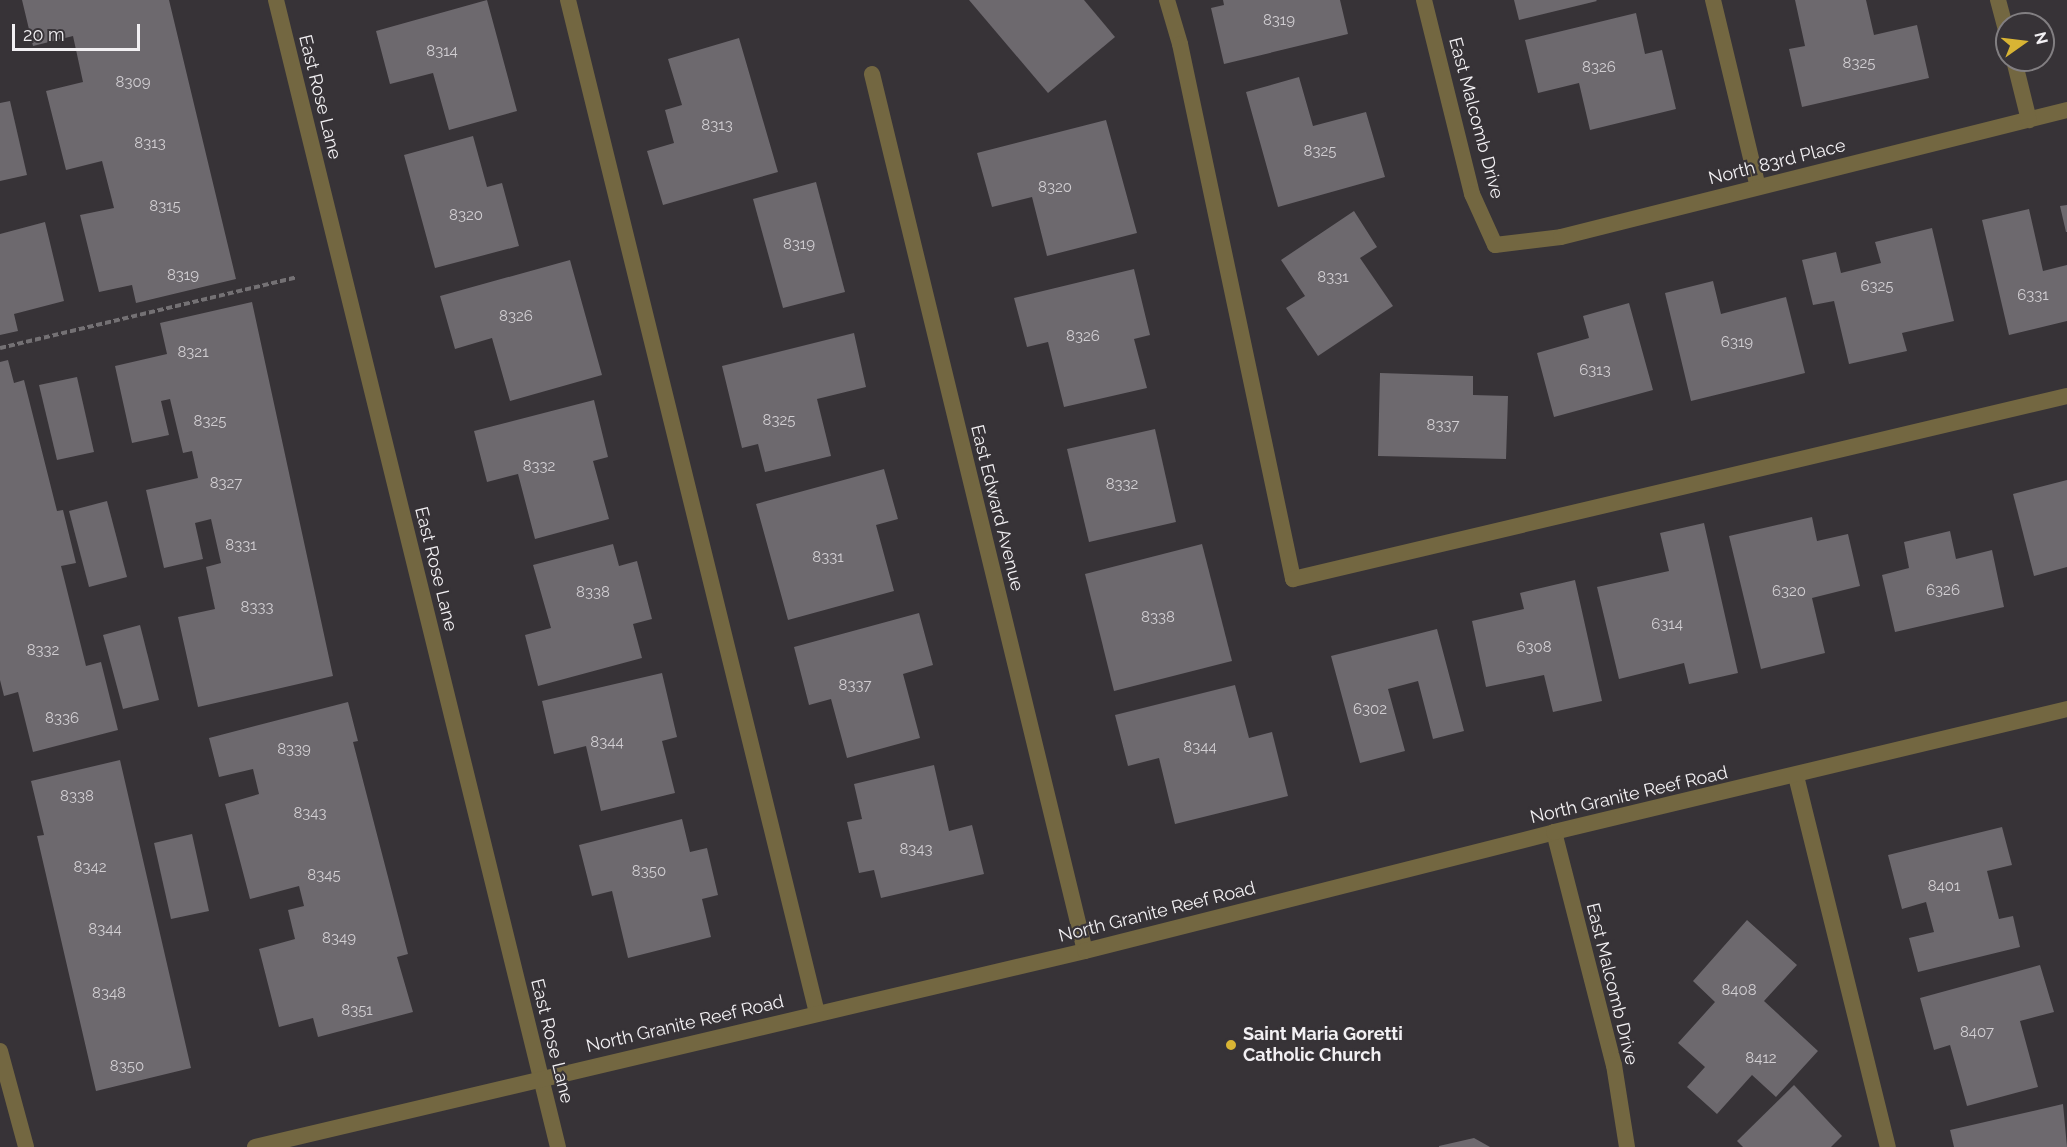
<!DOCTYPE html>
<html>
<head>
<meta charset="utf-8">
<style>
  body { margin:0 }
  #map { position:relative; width:2067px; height:1147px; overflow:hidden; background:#373337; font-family:Raleway,sans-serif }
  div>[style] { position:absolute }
  .building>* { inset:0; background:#6d696e }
  .path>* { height:4px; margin-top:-2px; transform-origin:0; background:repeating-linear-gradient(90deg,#747174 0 6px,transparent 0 9px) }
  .service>* { height:16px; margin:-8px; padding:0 8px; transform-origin:8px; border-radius:8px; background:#736741 }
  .minor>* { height:16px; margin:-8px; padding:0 8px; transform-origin:8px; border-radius:8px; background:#736741 }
  .tertiary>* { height:16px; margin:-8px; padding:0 8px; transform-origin:8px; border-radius:8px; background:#736741 }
  .dots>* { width:16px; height:16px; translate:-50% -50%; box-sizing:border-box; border:3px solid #373337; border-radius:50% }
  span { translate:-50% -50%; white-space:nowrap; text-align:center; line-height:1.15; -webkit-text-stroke:4.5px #373337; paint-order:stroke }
  .number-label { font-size:15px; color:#d1ced2 }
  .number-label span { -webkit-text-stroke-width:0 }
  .street-label { font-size:18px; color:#f2f0f3 }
  .poi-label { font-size:18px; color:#f2f0f3; font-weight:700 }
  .left { translate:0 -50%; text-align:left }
  .north { position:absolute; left:1995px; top:12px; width:60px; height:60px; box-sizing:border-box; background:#373337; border:2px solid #827f82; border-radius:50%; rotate:76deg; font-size:16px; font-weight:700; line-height:24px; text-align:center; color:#f2f0f3 }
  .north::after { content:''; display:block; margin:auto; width:21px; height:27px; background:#d8b434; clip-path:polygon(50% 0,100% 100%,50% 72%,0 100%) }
  .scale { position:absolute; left:12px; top:24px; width:128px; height:27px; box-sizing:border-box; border:3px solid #f2f0f3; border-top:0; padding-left:8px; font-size:18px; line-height:21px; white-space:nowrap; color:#f2f0f3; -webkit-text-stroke:4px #373337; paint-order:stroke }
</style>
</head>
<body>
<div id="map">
  <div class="building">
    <div style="clip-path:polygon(22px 0,169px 0,236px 279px,136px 303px,132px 285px,99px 292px,80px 215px,114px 208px,102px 161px,66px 170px,46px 91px,83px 82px,73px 36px,33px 46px)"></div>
    <div style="clip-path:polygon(487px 0,517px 111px,449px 130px,433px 73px,390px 84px,376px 31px)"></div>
    <div style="clip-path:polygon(969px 0,1084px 0,1115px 37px,1048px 93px)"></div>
    <div style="clip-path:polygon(1223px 0,1340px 0,1348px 34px,1224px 64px,1211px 8px,1224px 5px)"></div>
    <div style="clip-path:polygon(1514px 0,1596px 0,1597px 1px,1519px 20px)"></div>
    <div style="clip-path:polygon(1795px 0,1866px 0,1874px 35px,1917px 25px,1929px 78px,1802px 107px,1789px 49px,1805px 46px)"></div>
    <div style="clip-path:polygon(1636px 13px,1645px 54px,1662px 50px,1676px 109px,1590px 130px,1579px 83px,1538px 93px,1525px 40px)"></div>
    <div style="clip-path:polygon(739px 38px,778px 172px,663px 205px,647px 151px,674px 143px,665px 110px,682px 105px,668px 59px)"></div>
    <div style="clip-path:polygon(1299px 77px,1313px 126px,1366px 112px,1385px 177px,1278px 207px,1246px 92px)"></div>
    <div style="clip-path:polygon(10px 101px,27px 175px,0 181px,0 103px)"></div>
    <div style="clip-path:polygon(1106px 120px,1137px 233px,1047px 256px,1032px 197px,992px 207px,977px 153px)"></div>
    <div style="clip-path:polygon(473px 136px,487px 187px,502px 183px,519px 246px,435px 268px,404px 155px)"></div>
    <div style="clip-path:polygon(816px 182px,845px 292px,783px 308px,753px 199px)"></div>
    <div style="clip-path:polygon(2067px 205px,2067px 232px,2066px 232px,2060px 206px)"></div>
    <div style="clip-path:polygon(2029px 209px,2043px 271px,2067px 265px,2067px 321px,2009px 335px,1982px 220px)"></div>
    <div style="clip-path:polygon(1354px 211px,1377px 247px,1360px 258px,1393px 306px,1318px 356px,1286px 308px,1305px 296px,1281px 260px)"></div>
    <div style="clip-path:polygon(45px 222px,64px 301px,14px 314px,18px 331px,0 335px,0 234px)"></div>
    <div style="clip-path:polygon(1932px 228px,1954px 321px,1902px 333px,1907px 351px,1849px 364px,1834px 301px,1813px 305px,1802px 260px,1836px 252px,1841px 273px,1881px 263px,1875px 242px)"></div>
    <div style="clip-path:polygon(570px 260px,602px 375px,510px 401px,492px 338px,455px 349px,440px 296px)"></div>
    <div style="clip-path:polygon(1134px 269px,1150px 335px,1134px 339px,1147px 388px,1064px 407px,1048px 342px,1027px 347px,1014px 298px)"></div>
    <div style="clip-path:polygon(1713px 281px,1721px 314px,1786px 297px,1805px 373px,1691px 401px,1665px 293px)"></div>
    <div style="clip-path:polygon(252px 302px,333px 676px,198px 707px,178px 617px,215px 609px,206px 567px,221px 563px,211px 519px,195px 523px,203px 559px,164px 568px,146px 490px,198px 478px,192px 451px,183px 453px,170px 399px,161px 401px,169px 435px,132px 443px,115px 366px,167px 354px,160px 323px)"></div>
    <div style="clip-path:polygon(1629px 303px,1653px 390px,1554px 417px,1537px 353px,1589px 338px,1583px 316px)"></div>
    <div style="clip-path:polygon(854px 333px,866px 387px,817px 399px,831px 456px,765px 472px,758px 444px,742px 448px,722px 366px)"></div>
    <div style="clip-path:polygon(8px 360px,14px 383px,24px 380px,57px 511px,63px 510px,76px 563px,61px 566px,86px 666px,101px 662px,118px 730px,33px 752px,18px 692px,4px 696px,0 680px,0 362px)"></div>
    <div style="clip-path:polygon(1380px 373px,1473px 376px,1473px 395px,1508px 396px,1506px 459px,1378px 456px)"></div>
    <div style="clip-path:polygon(77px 377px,94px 452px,57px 460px,39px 385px)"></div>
    <div style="clip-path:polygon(594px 400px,608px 457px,593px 461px,609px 519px,535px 539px,518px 474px,487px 482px,474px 431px)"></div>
    <div style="clip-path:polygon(1155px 429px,1176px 522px,1089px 542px,1067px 449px)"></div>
    <div style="clip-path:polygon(884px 469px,898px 519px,876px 525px,894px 591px,788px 620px,756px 504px)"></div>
    <div style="clip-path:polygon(2067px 480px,2067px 567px,2034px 576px,2013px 494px)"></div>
    <div style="clip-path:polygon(107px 501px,127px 577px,89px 587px,69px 511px)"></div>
    <div style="clip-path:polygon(1812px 517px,1817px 541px,1848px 534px,1860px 586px,1812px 598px,1825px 653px,1761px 669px,1729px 536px)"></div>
    <div style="clip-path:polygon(1704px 523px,1738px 673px,1689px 684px,1684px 663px,1619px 679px,1597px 587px,1669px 571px,1660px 533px)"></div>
    <div style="clip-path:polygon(1950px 531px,1956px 559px,1992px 550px,2004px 607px,1895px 632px,1882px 575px,1909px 568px,1904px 542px)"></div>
    <div style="clip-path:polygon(613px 544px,619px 566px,637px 561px,652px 619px,633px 624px,642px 658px,538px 686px,525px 635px,551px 628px,533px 565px)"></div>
    <div style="clip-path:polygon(1202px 544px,1232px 661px,1114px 691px,1085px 574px)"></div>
    <div style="clip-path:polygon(1575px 580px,1602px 701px,1553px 712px,1544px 675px,1486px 687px,1472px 621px,1524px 609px,1520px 593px)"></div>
    <div style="clip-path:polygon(919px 613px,933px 665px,903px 674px,920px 738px,847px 758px,831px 699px,809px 705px,794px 647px)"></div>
    <div style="clip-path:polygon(140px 625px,159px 700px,123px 709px,103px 635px)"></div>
    <div style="clip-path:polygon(1437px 629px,1464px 731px,1433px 739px,1418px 681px,1388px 689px,1405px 751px,1360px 763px,1331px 656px)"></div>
    <div style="clip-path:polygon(662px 673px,677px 737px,662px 741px,675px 793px,601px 811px,586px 746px,554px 754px,542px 701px)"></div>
    <div style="clip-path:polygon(1235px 685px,1249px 738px,1272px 732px,1288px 796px,1175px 824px,1159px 758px,1128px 766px,1115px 715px)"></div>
    <div style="clip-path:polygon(348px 702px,358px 741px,353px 742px,408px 954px,397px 957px,413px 1012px,318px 1037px,313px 1018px,279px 1027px,259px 949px,295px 939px,288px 910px,304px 906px,299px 886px,250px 899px,225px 804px,259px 794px,253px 769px,219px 777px,209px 738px)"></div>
    <div style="clip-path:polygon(120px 760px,191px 1068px,96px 1091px,37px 836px,44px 835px,31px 781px)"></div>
    <div style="clip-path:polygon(934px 765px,949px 831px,972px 825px,984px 874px,881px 898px,874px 870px,859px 873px,847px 822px,862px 819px,854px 784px)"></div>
    <div style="clip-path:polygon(682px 819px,690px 852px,707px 848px,718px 895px,702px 899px,711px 937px,628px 958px,612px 891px,592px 896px,579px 845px)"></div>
    <div style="clip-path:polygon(2002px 827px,2012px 865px,1987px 871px,1999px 919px,2013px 916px,2020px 947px,1918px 972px,1909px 938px,1934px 932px,1926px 902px,1902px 909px,1888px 855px)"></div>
    <div style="clip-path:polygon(192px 834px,209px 911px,171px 919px,154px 843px)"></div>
    <div style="clip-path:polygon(1747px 920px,1797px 965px,1764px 1001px,1818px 1051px,1776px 1097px,1752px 1075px,1717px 1114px,1687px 1087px,1705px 1067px,1678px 1043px,1715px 1002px,1693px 981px)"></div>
    <div style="clip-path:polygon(2040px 965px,2054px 1012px,2020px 1021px,2038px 1087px,1967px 1106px,1950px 1045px,1934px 1050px,1920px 998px)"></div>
    <div style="clip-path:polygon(1794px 1085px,1842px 1136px,1831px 1147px,1743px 1147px,1737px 1141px)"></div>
    <div style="clip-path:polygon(2063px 1104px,2067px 1147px,1954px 1147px,1950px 1130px)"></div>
    <div style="clip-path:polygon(1474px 1138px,1490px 1147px,1439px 1147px,1439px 1146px)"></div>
  </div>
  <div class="path">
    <div style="left:0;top:348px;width:305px;rotate:-13.4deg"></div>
  </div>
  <div class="service">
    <div style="left:568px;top:0;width:1043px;rotate:76.19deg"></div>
    <div style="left:1167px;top:0;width:46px;rotate:73.5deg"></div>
    <div style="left:1180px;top:44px;width:547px;rotate:78.07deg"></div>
    <div style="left:1293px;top:579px;width:795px;rotate:-13.3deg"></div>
    <div style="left:1713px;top:0;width:192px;rotate:76.5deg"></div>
    <div style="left:1796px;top:776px;width:382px;rotate:76.1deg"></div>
  </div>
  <div class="minor">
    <div style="left:276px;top:0;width:1181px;rotate:76.19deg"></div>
    <div style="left:1424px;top:0;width:200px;rotate:76.1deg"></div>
    <div style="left:1472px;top:194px;width:56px;rotate:65.7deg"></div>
    <div style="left:1495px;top:245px;width:66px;rotate:-6.9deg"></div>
    <div style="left:1561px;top:237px;width:522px;rotate:-14.09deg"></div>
    <div style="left:1998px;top:0;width:35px;rotate:75deg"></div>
    <div style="left:2014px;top:60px;width:62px;rotate:76deg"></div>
    <div style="left:872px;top:74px;width:902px;rotate:76.35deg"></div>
    <div style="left:1554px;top:832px;width:241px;rotate:75.6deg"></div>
    <div style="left:1614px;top:1065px;width:83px;rotate:81deg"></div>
    <div style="left:0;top:1051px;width:99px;rotate:74.8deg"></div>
  </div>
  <div class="tertiary">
    <div style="left:255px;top:1147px;width:853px;rotate:-13.29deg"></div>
    <div style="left:1085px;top:951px;width:484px;rotate:-14.2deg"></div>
    <div style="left:1554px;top:832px;width:528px;rotate:-13.48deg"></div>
  </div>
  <div class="dots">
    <div style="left:1231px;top:1045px;background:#d8b434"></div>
  </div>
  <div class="number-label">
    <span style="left:1279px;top:21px">8319</span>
    <span style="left:442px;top:52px">8314</span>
    <span style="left:1859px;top:64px">8325</span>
    <span style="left:1599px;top:68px">8326</span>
    <span style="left:133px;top:83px">8309</span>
    <span style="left:717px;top:126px">8313</span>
    <span style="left:150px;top:144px">8313</span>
    <span style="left:1320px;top:152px">8325</span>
    <span style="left:1055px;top:188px">8320</span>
    <span style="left:165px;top:207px">8315</span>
    <span style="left:466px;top:216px">8320</span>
    <span style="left:799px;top:245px">8319</span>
    <span style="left:183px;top:276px">8319</span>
    <span style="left:1333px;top:278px">8331</span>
    <span style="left:1877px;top:287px">6325</span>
    <span style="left:2033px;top:296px">6331</span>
    <span style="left:516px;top:317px">8326</span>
    <span style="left:1083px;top:337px">8326</span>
    <span style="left:1737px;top:343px">6319</span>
    <span style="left:193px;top:353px">8321</span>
    <span style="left:1595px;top:371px">6313</span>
    <span style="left:779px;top:421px">8325</span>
    <span style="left:210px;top:422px">8325</span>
    <span style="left:1443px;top:426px">8337</span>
    <span style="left:539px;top:467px">8332</span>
    <span style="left:226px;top:484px">8327</span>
    <span style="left:1122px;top:485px">8332</span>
    <span style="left:241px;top:546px">8331</span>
    <span style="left:828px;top:558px">8331</span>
    <span style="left:1943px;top:591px">6326</span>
    <span style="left:1789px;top:592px">6320</span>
    <span style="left:593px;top:593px">8338</span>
    <span style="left:257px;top:608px">8333</span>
    <span style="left:1158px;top:618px">8338</span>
    <span style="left:1667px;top:625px">6314</span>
    <span style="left:1534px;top:648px">6308</span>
    <span style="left:43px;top:651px">8332</span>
    <span style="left:855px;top:686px">8337</span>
    <span style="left:1370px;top:710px">6302</span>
    <span style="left:62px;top:719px">8336</span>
    <span style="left:607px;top:743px">8344</span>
    <span style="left:1200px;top:748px">8344</span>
    <span style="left:294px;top:750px">8339</span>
    <span style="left:77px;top:797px">8338</span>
    <span style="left:310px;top:814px">8343</span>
    <span style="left:916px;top:850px">8343</span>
    <span style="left:90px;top:868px">8342</span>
    <span style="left:649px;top:872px">8350</span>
    <span style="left:324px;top:876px">8345</span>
    <span style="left:1944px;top:887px">8401</span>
    <span style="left:105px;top:930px">8344</span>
    <span style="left:339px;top:939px">8349</span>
    <span style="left:1739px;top:991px">8408</span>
    <span style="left:109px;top:994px">8348</span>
    <span style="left:357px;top:1011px">8351</span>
    <span style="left:1977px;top:1033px">8407</span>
    <span style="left:1761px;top:1059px">8412</span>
    <span style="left:127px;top:1067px">8350</span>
  </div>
  <div class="street-label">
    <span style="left:320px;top:97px;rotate:76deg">East Rose Lane</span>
    <span style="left:1476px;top:118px;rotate:75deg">East Malcomb Drive</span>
    <span style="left:1777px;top:162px;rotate:-14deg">North 83rd Place</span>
    <span style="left:997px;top:508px;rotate:76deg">East Edward Avenue</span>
    <span style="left:436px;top:569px;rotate:76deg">East Rose Lane</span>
    <span style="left:1629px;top:795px;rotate:-13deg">North Granite Reef Road</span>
    <span style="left:1157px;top:912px;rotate:-14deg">North Granite Reef Road</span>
    <span style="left:1612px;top:984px;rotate:76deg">East Malcomb Drive</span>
    <span style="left:685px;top:1024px;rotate:-13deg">North Granite Reef Road</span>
    <span style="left:552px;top:1041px;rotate:76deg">East Rose Lane</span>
  </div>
  <div class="poi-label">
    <span class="left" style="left:1243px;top:1045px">Saint Maria Goretti<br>Catholic Church</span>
  </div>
  <div class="north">N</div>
  <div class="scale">20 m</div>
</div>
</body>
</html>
